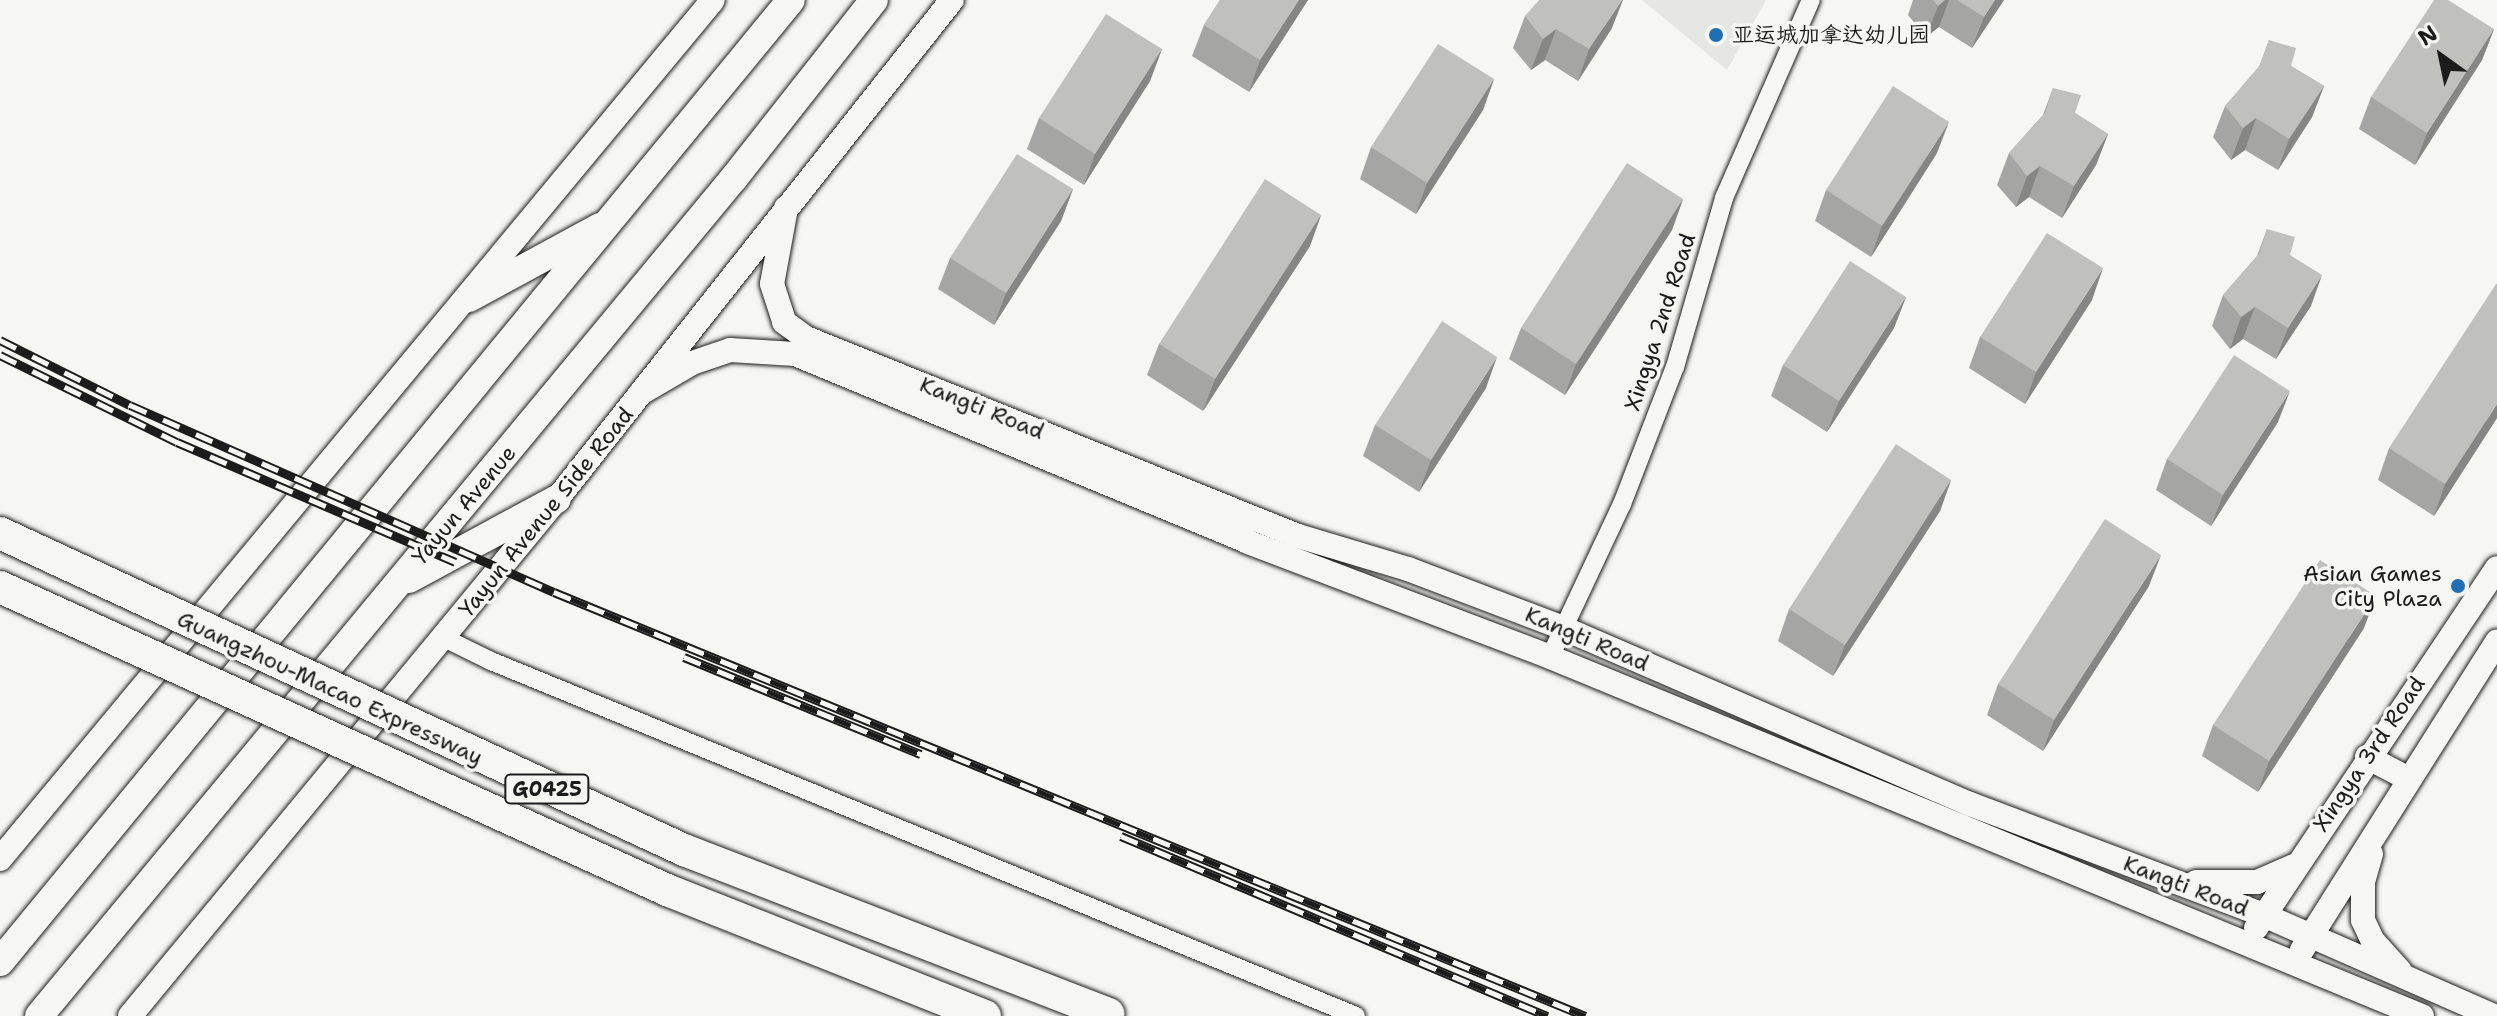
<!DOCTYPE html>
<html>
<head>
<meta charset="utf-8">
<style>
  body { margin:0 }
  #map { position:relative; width:2497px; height:1016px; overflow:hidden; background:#f6f6f2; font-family:"Shantell Sans","LXGW WenKai TC",sans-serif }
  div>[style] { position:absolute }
  .built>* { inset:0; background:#e6e6e2 }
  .roads { filter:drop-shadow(0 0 2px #1c1c1c) drop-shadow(0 0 2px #1c1c1c) }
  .street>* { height:18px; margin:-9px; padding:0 9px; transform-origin:9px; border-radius:9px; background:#f6f6f2 }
  .secondary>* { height:24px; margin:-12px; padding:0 12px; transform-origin:12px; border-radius:12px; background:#f6f6f2 }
  .primary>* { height:28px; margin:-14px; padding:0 14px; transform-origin:14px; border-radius:14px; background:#f6f6f2 }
  .rail>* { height:9px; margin-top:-4.5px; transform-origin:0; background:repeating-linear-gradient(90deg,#f6f6f2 0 18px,#1c1c1c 0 36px); box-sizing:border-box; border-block:2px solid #1c1c1c }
  .bridges { filter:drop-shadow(0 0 2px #1c1c1c) drop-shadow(0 0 2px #1c1c1c) }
  .highway-bridge>* { height:32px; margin:-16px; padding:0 16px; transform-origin:16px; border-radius:16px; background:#f6f6f2 }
  .wall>* { inset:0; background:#a5a5a3 }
  .shaded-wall>* { inset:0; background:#868684 }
  .building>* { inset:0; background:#c0c0bd }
  .dots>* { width:22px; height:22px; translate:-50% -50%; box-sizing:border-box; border:4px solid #f6f6f2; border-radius:50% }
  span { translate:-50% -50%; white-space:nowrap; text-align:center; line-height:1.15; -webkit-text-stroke:7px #f6f6f2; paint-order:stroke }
  .shield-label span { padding:2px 6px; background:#f6f6f2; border:2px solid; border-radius:6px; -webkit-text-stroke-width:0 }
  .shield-label { font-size:20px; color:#1c1c1c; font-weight:700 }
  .poi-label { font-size:22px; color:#1c1c1c }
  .left { translate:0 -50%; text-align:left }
  .right { translate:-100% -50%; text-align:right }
  .street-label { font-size:22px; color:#1c1c1c }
  .north { position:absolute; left:2401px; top:16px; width:80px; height:80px; -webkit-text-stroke:6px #f6f6f2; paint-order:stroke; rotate:327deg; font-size:22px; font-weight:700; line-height:32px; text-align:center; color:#1c1c1c }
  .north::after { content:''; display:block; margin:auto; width:28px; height:36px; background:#1c1c1c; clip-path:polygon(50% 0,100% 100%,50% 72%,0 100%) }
</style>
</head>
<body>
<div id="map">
  <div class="built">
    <div style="clip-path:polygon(1642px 0,1766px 0,1727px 70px)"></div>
  </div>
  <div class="roads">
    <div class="street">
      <div style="left:444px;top:638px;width:52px;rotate:26.1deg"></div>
      <div style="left:491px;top:661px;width:935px;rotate:22.31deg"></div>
      <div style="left:1550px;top:657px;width:169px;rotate:-64.8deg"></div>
      <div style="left:1622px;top:504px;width:147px;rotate:-68.9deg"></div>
      <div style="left:1675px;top:367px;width:176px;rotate:-73.8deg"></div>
      <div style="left:1724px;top:198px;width:216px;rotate:-66.3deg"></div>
    </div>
    <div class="secondary">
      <div style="left:786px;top:208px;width:77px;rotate:100.4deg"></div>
      <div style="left:772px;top:284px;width:40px;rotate:72deg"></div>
      <div style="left:784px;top:322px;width:27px;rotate:36deg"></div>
      <div style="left:806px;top:338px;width:530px;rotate:21.92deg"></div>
      <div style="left:1298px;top:536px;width:115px;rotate:16.7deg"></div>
      <div style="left:1408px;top:569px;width:166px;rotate:20.8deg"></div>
      <div style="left:1563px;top:628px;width:443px;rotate:23.4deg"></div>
      <div style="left:1970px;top:804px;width:316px;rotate:20.7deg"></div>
      <div style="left:2266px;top:916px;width:249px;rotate:23.7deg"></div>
      <div style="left:641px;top:393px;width:59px;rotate:-30.5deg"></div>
      <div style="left:692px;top:363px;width:40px;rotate:-18.9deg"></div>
      <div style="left:730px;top:350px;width:65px;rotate:3.5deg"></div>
      <div style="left:795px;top:354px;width:490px;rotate:22.5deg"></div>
      <div style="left:1248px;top:542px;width:323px;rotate:20.8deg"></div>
      <div style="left:1550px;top:657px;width:943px;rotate:22.38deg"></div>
      <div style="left:2367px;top:757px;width:47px;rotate:27.6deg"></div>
      <div style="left:2371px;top:854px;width:29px;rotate:106deg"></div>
      <div style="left:2363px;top:882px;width:38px;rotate:90deg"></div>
      <div style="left:2363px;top:920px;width:23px;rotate:65deg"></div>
      <div style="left:2373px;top:941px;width:40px;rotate:48deg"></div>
      <div style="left:0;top:859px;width:1116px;rotate:-50.31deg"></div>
      <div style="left:2196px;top:882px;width:61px"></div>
      <div style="left:2257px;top:882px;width:40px;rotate:-23.4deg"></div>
      <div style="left:2256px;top:928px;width:433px;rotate:-56.2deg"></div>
      <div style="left:2302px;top:950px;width:365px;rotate:-57.7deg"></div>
      <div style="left:130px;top:1016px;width:671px;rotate:-50.45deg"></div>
      <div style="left:557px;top:499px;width:636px;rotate:-51.64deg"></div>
    </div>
    <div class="primary">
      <div style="left:469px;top:298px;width:149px;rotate:-28.5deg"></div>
      <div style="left:409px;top:579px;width:168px;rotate:-28.4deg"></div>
      <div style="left:0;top:962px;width:1245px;rotate:-50.57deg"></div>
      <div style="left:39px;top:1016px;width:1089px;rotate:-50.33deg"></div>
      <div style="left:734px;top:178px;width:226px;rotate:-51.8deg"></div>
    </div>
  </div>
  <div class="rail">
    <div style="left:0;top:340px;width:145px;rotate:26.6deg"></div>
    <div style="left:130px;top:405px;width:463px;rotate:23.8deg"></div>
    <div style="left:554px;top:592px;width:1115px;rotate:22.35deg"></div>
    <div style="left:0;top:355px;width:197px;rotate:26.2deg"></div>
    <div style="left:177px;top:442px;width:303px;rotate:23.3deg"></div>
    <div style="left:684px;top:657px;width:256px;rotate:22.3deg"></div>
    <div style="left:1121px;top:836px;width:463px;rotate:22.9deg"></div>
  </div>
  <div class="bridges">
    <div class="highway-bridge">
      <div style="left:0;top:533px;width:754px;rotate:24.87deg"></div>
      <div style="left:684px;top:850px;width:455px;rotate:21.1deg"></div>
      <div style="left:0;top:587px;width:733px;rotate:24.43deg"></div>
      <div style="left:667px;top:890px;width:342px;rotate:21.6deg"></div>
    </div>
  </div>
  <div class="wall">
    <div style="clip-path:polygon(1220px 0,1308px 0,1249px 92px,1192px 56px,1204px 25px)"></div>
    <div style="clip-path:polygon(1913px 0,2004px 0,1972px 48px,1939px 27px,1926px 37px,1908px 15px)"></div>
    <div style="clip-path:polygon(1525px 16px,1612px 28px,1578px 81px,1545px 60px,1531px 70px,1513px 48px)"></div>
    <div style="clip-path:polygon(2494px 29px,2482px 60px,2415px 165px,2359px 129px,2371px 97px)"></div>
    <div style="clip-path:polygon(2269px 40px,2291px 66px,2324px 86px,2312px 117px,2278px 170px,2245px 150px,2231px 160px,2213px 137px,2225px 106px,2259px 67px)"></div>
    <div style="clip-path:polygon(1162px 49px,1150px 81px,1084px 185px,1027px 149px,1039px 118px)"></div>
    <div style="clip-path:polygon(1494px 79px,1483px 110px,1416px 214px,1360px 179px,1371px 147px)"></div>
    <div style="clip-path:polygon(2053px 88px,2075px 113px,2108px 134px,2096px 165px,2062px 218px,2029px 197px,2016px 207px,1997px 185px,2009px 153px,2043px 115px)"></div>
    <div style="clip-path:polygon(1937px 153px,1871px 257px,1815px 221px,1826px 190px)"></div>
    <div style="clip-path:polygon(1073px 189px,1061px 221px,994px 325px,938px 289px,950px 258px)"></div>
    <div style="clip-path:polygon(1683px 199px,1672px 230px,1565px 395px,1509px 359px,1521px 328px)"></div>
    <div style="clip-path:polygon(1321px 215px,1310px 246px,1203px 411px,1147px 375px,1159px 344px)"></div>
    <div style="clip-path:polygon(2267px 229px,2290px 255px,2311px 306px,2276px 359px,2243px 339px,2230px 349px,2212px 326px,2223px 295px,2257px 256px)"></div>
    <div style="clip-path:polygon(1906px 297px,1894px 328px,1827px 432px,1771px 396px,1783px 365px)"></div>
    <div style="clip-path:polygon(2092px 300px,2025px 404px,1969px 368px,1980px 337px)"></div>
    <div style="clip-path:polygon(1486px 388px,1419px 492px,1363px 456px,1375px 425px)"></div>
    <div style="clip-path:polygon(2497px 418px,2434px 516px,2378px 480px,2389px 448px)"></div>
    <div style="clip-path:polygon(2278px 422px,2211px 526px,2156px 490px,2167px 459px)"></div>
    <div style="clip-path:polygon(1951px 480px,1940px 511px,1833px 676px,1778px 641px,1789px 609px)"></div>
    <div style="clip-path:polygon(2149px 586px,2043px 751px,1987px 715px,1998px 684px)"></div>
    <div style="clip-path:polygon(2364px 628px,2258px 792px,2202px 756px,2213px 725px)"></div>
  </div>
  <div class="shaded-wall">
    <div style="clip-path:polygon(1299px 0,1308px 0,1249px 92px,1260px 60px)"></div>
    <div style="clip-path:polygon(1622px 0,1623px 0,1612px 28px,1578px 81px,1589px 49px)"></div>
    <div style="clip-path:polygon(1945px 0,1949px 0,1939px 27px,1926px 37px,1938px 6px)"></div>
    <div style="clip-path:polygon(1995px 0,2004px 0,1972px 48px,1984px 17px)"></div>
    <div style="clip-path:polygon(1556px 29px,1545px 60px,1531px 70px,1543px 39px)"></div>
    <div style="clip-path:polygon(2494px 29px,2482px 60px,2415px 165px,2427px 133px)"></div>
    <div style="clip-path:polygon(1162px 49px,1150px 81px,1084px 185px,1095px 154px)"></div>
    <div style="clip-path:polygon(1494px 79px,1483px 110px,1416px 214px,1427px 183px)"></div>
    <div style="clip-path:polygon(2324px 86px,2312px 117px,2278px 170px,2289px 139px)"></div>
    <div style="clip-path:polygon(2256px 118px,2245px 150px,2231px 160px,2243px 128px)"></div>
    <div style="clip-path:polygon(1949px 122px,1937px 153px,1871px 257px,1882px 226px)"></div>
    <div style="clip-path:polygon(2108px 134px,2096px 165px,2062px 218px,2074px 186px)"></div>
    <div style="clip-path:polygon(2040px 166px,2029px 197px,2016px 207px,2027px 176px)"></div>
    <div style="clip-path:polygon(1073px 189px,1061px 221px,994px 325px,1006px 293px)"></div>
    <div style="clip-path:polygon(1683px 199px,1672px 230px,1565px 395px,1576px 364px)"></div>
    <div style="clip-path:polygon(1321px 215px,1310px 246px,1203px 411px,1215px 379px)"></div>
    <div style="clip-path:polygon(2103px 268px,2092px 300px,2025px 404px,2036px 372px)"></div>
    <div style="clip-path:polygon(2322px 275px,2311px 306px,2276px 359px,2288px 328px)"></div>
    <div style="clip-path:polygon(1906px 297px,1894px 328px,1827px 432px,1839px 401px)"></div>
    <div style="clip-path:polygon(2255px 307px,2243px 339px,2230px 349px,2241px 317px)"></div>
    <div style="clip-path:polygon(1497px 357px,1486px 388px,1419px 492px,1431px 460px)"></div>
    <div style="clip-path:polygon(2290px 391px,2278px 422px,2211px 526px,2223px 495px)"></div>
    <div style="clip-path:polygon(2497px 404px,2497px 418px,2434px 516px,2445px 484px)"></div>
    <div style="clip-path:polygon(1951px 480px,1940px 511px,1833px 676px,1845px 645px)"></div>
    <div style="clip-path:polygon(2161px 555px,2149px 586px,2043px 751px,2054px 720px)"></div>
    <div style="clip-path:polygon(2376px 596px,2364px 628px,2258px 792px,2269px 761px)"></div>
  </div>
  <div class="building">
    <div style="clip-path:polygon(1220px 0,1299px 0,1260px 60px,1204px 25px)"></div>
    <div style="clip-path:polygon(1539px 0,1622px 0,1589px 49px,1556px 29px,1543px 39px,1525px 16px)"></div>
    <div style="clip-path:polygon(1933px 0,1945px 0,1938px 6px)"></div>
    <div style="clip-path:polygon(1957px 0,1995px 0,1984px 17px)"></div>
    <div style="clip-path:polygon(2434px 0,2448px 0,2494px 29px,2427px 133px,2371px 97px)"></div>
    <div style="clip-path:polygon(1106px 14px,1162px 49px,1095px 154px,1039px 118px)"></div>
    <div style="clip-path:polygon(2269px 40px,2296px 48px,2291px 66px,2324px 86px,2289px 139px,2256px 118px,2243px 128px,2225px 106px,2260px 65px)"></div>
    <div style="clip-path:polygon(1438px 44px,1494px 79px,1427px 183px,1371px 147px)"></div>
    <div style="clip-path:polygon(1893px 86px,1949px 122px,1882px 226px,1826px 190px)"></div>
    <div style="clip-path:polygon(2053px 88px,2081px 95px,2075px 113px,2108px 134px,2074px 186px,2040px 166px,2027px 176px,2009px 153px,2045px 113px)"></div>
    <div style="clip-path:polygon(1017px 154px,1073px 189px,1006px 293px,950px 258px)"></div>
    <div style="clip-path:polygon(1627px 163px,1683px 199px,1576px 364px,1521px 328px)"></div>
    <div style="clip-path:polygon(1265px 179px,1321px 215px,1215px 379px,1159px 344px)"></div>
    <div style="clip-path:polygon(2267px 229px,2295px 237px,2290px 255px,2322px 275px,2288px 328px,2255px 307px,2241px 317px,2223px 295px,2259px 254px)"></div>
    <div style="clip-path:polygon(2047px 233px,2103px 268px,2036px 372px,1980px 337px)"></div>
    <div style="clip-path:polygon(1850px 261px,1906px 297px,1839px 401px,1783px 365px)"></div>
    <div style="clip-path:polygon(2496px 284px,2497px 284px,2497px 404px,2445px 484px,2389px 448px)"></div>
    <div style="clip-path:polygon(1442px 321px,1497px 357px,1431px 460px,1375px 425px)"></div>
    <div style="clip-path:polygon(2234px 355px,2290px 391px,2223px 495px,2167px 459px)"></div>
    <div style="clip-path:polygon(1896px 444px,1951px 480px,1845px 645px,1789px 609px)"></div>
    <div style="clip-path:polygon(2105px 519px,2161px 555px,2054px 720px,1998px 684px)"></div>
    <div style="clip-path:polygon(2320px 560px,2376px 596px,2269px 761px,2213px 725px)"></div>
  </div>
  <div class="dots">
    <div style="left:1716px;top:35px;background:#1f6fb2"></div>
    <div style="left:2458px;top:586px;background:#1f6fb2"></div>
  </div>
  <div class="shield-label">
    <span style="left:547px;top:789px">G0425</span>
  </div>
  <div class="poi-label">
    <span class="left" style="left:1732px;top:35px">亚运城加拿达幼儿园</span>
    <span class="right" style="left:2442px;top:586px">Asian Games<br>City Plaza</span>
  </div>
  <div class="street-label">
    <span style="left:1660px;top:322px;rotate:-72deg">Xingya 2nd Road</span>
    <span style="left:982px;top:408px;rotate:22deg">Kangti Road</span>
    <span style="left:464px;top:505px;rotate:-50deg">Yayun Avenue</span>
    <span style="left:546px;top:512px;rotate:-51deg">Yayun Avenue Side Road</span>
    <span style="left:1587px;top:639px;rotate:23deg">Kangti Road</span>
    <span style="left:330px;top:688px;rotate:25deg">Guangzhou-Macao Expressway</span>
    <span style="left:2369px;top:754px;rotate:-56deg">Xingya 3rd Road</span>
    <span style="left:2186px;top:886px;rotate:21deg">Kangti Road</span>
  </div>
  <div class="north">N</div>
</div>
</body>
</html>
